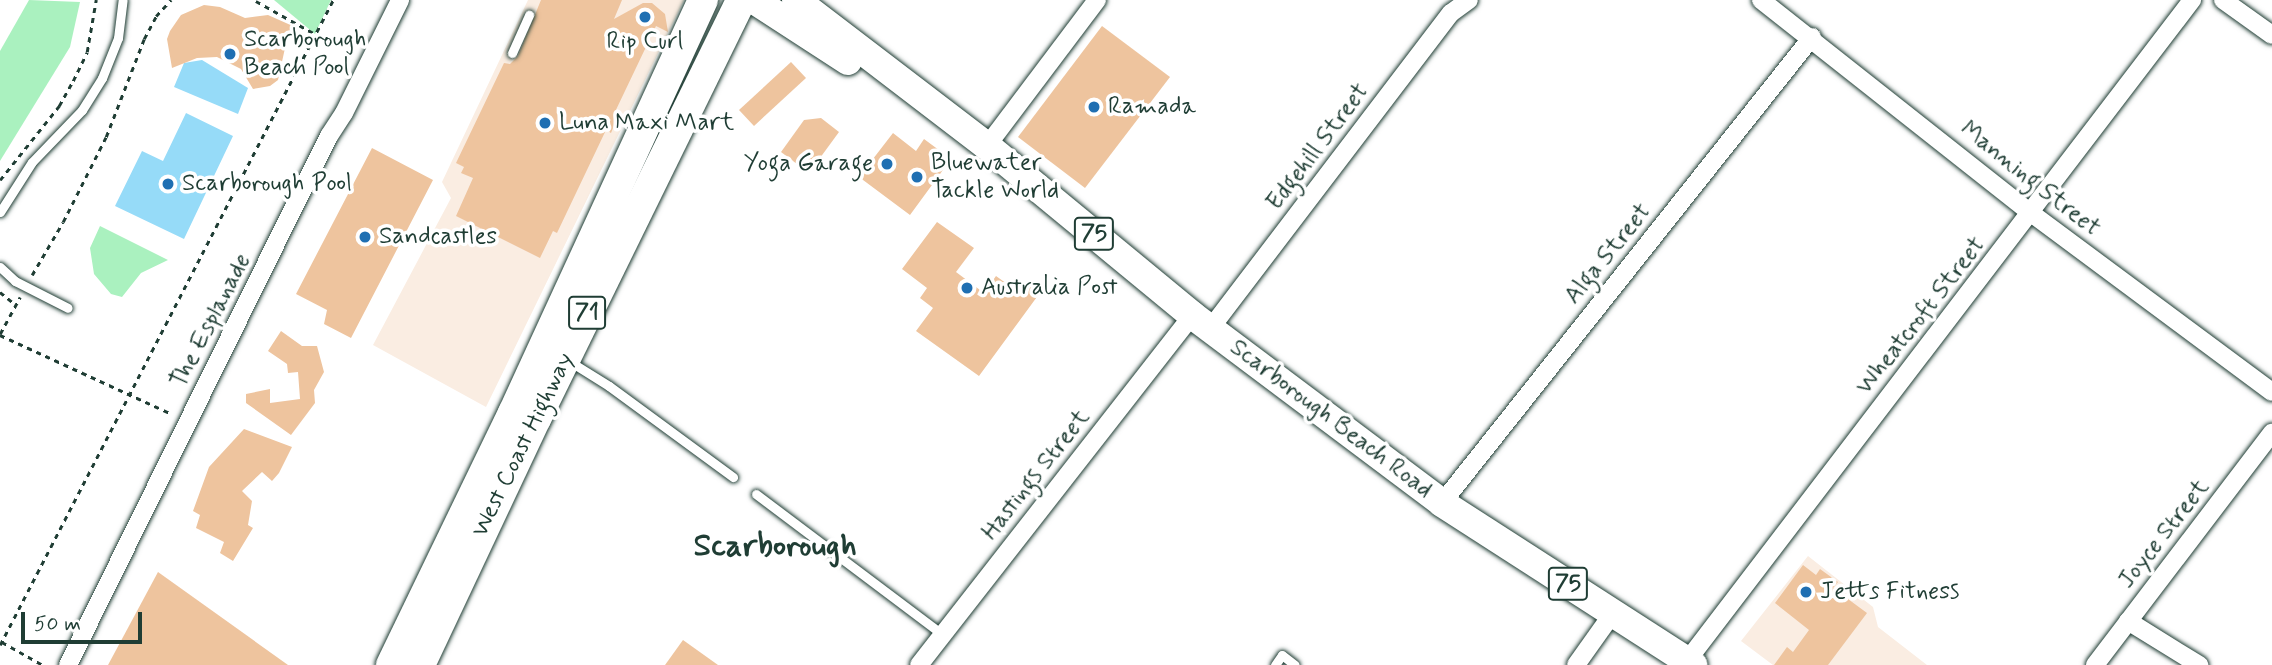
<!DOCTYPE html>
<html>
<head>
<meta charset="utf-8">
<style>
  body { margin:0 }
  #map { position:relative; width:2272px; height:665px; overflow:hidden; background:#fff; font-family:Mynerve,sans-serif }
  div>[style] { position:absolute }
  .built>* { inset:0; background:#faede2 }
  .green>* { inset:0; background:#aaf1bf }
  .water>* { inset:0; background:#96dbf8 }
  .building>* { inset:0; background:#eec49e }
  .path>* { height:2.5px; margin-top:-1.25px; transform-origin:0; background:repeating-linear-gradient(90deg,#1f3d34 0 5px,transparent 0 10px) }
  .roads { filter:drop-shadow(0 0 2px #1f3d34) drop-shadow(0 0 2px #1f3d34) }
  .service>* { height:9px; margin:-4.5px; padding:0 4.5px; transform-origin:4.5px; border-radius:4.5px; background:#fff }
  .minor>* { height:18px; margin:-9px; padding:0 9px; transform-origin:9px; border-radius:9px; background:#fff }
  .primary>* { height:28px; margin:-14px; padding:0 14px; transform-origin:14px; border-radius:14px; background:#fff }
  .trunk>* { height:30px; margin:-15px; padding:0 15px; transform-origin:15px; border-radius:15px; background:#fff }
  .dots>* { width:19px; height:19px; translate:-50% -50%; box-sizing:border-box; border:4px solid #fff; border-radius:50% }
  span { translate:-50% -50%; white-space:nowrap; text-align:center; line-height:1.15; -webkit-text-stroke:7px #fff; paint-order:stroke }
  .shield-label span { padding:2px 5px; background:#fff; border:2px solid; border-radius:5px; -webkit-text-stroke-width:0 }
  .shield-label { font-size:23px; color:#1f3d34; font-weight:700 }
  .poi-label { font-size:24px; color:#1f3d34 }
  .left { translate:0 -50%; text-align:left }
  .right { translate:-100% -50%; text-align:right }
  .street-label { font-size:24px; color:#1f3d34 }
  .district-label { font-size:32px; color:#1f3d34; font-weight:700 }
  .scale { position:absolute; left:21px; top:612px; width:121px; height:32px; box-sizing:border-box; border:4px solid #1f3d34; border-top:0; padding-left:9px; font-size:21px; line-height:24px; white-space:nowrap; color:#1f3d34; -webkit-text-stroke:5px #fff; paint-order:stroke }
</style>
</head>
<body>
<div id="map">
  <div class="built">
    <div style="clip-path:polygon(528px 0,684px 0,486px 407px,373px 345px,451px 198px,442px 182px)"></div>
    <div style="clip-path:polygon(1808px 556px,1873px 607px,1878px 627px,1927px 665px,1773px 665px,1741px 641px)"></div>
  </div>
  <div class="green">
    <div style="clip-path:polygon(29px 0,80px 2px,70px 47px,0 161px,0 51px)"></div>
    <div style="clip-path:polygon(274px 0,331px 0,315px 34px)"></div>
    <div style="clip-path:polygon(100px 226px,168px 260px,141px 273px,122px 297px,111px 294px,94px 274px,90px 248px)"></div>
  </div>
  <div class="water">
    <div style="clip-path:polygon(202px 60px,248px 88px,238px 114px,174px 87px,184px 63px)"></div>
    <div style="clip-path:polygon(186px 113px,233px 136px,184px 239px,115px 206px,142px 151px,163px 161px)"></div>
  </div>
  <div class="building">
    <div style="clip-path:polygon(541px 0,622px 0,614px 19px,643px 3px,652px 3px,665px 14px,668px 32px,656px 26px,614px 114px,618px 116px,611px 133px,606px 130px,557px 233px,553px 231px,540px 258px,456px 216px,473px 178px,461px 173px,464px 167px,456px 163px,504px 63px,510px 64px,518px 56px)"></div>
    <div style="clip-path:polygon(204px 5px,220px 7px,245px 18px,268px 15px,295px 27px,287px 39px,278px 80px,270px 86px,253px 89px,241px 69px,217px 57px,197px 58px,172px 68px,167px 39px,170px 31px,181px 15px)"></div>
    <div style="clip-path:polygon(1102px 26px,1170px 77px,1085px 188px,1018px 137px)"></div>
    <div style="clip-path:polygon(791px 62px,806px 78px,754px 126px,739px 110px)"></div>
    <div style="clip-path:polygon(821px 118px,839px 132px,809px 173px,781px 152px,804px 120px)"></div>
    <div style="clip-path:polygon(893px 133px,916px 151px,924px 139px,951px 159px,910px 215px,859px 177px)"></div>
    <div style="clip-path:polygon(372px 148px,433px 180px,351px 338px,324px 324px,327px 310px,296px 294px)"></div>
    <div style="clip-path:polygon(937px 222px,974px 248px,956px 272px,984px 293px,996px 276px,1021px 294px,1031px 281px,1042px 290px,979px 376px,916px 331px,933px 308px,920px 298px,927px 288px,902px 269px)"></div>
    <div style="clip-path:polygon(281px 331px,302px 346px,317px 346px,324px 372px,314px 390px,315px 403px,291px 435px,246px 403px,246px 394px,270px 389px,270px 403px,300px 399px,298px 372px,288px 373px,287px 364px,268px 351px)"></div>
    <div style="clip-path:polygon(244px 429px,292px 447px,279px 473px,272px 481px,262px 472px,242px 491px,252px 501px,248px 525px,253px 528px,233px 561px,220px 553px,224px 542px,196px 528px,200px 515px,193px 511px,209px 467px)"></div>
    <div style="clip-path:polygon(1803px 565px,1816px 575px,1820px 569px,1838px 582px,1833px 588px,1867px 613px,1828px 665px,1774px 665px,1787px 647px,1793px 652px,1809px 630px,1775px 603px)"></div>
    <div style="clip-path:polygon(158px 572px,288px 665px,108px 665px)"></div>
    <div style="clip-path:polygon(683px 640px,718px 665px,665px 665px)"></div>
  </div>
  <div class="path">
    <div style="left:256px;top:1px;width:68px;rotate:29.2deg"></div>
    <div style="left:0;top:180px;width:95px;rotate:-51.4deg"></div>
    <div style="left:59px;top:106px;width:29px;rotate:-61deg"></div>
    <div style="left:73px;top:81px;width:32px;rotate:-64deg"></div>
    <div style="left:87px;top:52px;width:53px;rotate:-80.2deg"></div>
    <div style="left:32px;top:275px;width:61px;rotate:-59.7deg"></div>
    <div style="left:63px;top:222px;width:95px;rotate:-63.2deg"></div>
    <div style="left:106px;top:137px;width:105px;rotate:-68.8deg"></div>
    <div style="left:144px;top:39px;width:26px;rotate:-62deg"></div>
    <div style="left:156px;top:16px;width:22px;rotate:-47deg"></div>
    <div style="left:0;top:292px;width:21px;rotate:39deg"></div>
    <div style="left:0;top:334px;width:42px;rotate:-61.6deg"></div>
    <div style="left:0;top:335px;width:189px;rotate:24.7deg"></div>
    <div style="left:2px;top:642px;width:47px;rotate:29.3deg"></div>
    <div style="left:0;top:645px;width:726px;rotate:-62.69deg"></div>
  </div>
  <div class="roads">
    <div class="service">
      <div style="left:512px;top:53px;width:42px;rotate:-65.9deg"></div>
      <div style="left:0;top:212px;width:59px;rotate:-57.4deg"></div>
      <div style="left:32px;top:162px;width:72px;rotate:-46.1deg"></div>
      <div style="left:82px;top:110px;width:38px;rotate:-58deg"></div>
      <div style="left:102px;top:78px;width:43px;rotate:-68.2deg"></div>
      <div style="left:118px;top:38px;width:38px;rotate:-83deg"></div>
      <div style="left:0;top:267px;width:21px;rotate:43deg"></div>
      <div style="left:15px;top:281px;width:59px;rotate:27deg"></div>
      <div style="left:569px;top:361px;width:47px;rotate:32deg"></div>
      <div style="left:609px;top:386px;width:154px;rotate:36.3deg"></div>
      <div style="left:756px;top:494px;width:233px;rotate:37deg"></div>
      <div style="left:1275px;top:665px;width:12px;rotate:-55deg"></div>
      <div style="left:1282px;top:655px;width:16px;rotate:38deg"></div>
    </div>
    <div class="minor">
      <div style="left:1761px;top:0;width:344px;rotate:38.3deg"></div>
      <div style="left:2031px;top:213px;width:300px;rotate:36.6deg"></div>
      <div style="left:2223px;top:0;width:60px;rotate:35.5deg"></div>
      <div style="left:987px;top:146px;width:183px;rotate:-53deg"></div>
      <div style="left:1210px;top:329px;width:397px;rotate:-52.7deg"></div>
      <div style="left:1451px;top:13px;width:22px;rotate:-36deg"></div>
      <div style="left:1442px;top:503px;width:595px;rotate:-51.55deg"></div>
      <div style="left:2128px;top:621px;width:84px;rotate:31.8deg"></div>
      <div style="left:1687px;top:661px;width:832px;rotate:-52.62deg"></div>
      <div style="left:68px;top:665px;width:590px;rotate:-63.74deg"></div>
      <div style="left:329px;top:136px;width:27px;rotate:-57deg"></div>
      <div style="left:344px;top:113px;width:126px;rotate:-63.6deg"></div>
      <div style="left:919px;top:665px;width:444px;rotate:-52deg"></div>
      <div style="left:1576px;top:665px;width:64px;rotate:-54.6deg"></div>
      <div style="left:2095px;top:665px;width:292px;rotate:-52.7deg"></div>
    </div>
    <div class="primary">
      <div style="left:754px;top:0;width:112px;rotate:33deg"></div>
      <div style="left:796px;top:0;width:240px;rotate:37.4deg"></div>
      <div style="left:987px;top:146px;width:266px;rotate:39.5deg"></div>
      <div style="left:1192px;top:315px;width:313px;rotate:36.9deg"></div>
      <div style="left:1442px;top:503px;width:299px;rotate:32.8deg"></div>
    </div>
    <div class="trunk">
      <div style="left:391px;top:665px;width:280px;rotate:-64.2deg"></div>
      <div style="left:513px;top:413px;width:455px;rotate:-65.3deg"></div>
      <div style="left:420px;top:665px;width:272px;rotate:-64.8deg"></div>
      <div style="left:536px;top:419px;width:466px;rotate:-63.9deg"></div>
    </div>
  </div>
  <div class="dots">
    <div style="left:645px;top:17px;background:#1f6fb2"></div>
    <div style="left:230px;top:54px;background:#1f6fb2"></div>
    <div style="left:1094px;top:107px;background:#1f6fb2"></div>
    <div style="left:545px;top:123px;background:#1f6fb2"></div>
    <div style="left:887px;top:164px;background:#1f6fb2"></div>
    <div style="left:917px;top:177px;background:#1f6fb2"></div>
    <div style="left:168px;top:184px;background:#1f6fb2"></div>
    <div style="left:365px;top:237px;background:#1f6fb2"></div>
    <div style="left:967px;top:288px;background:#1f6fb2"></div>
    <div style="left:1806px;top:592px;background:#1f6fb2"></div>
  </div>
  <div class="shield-label">
    <span style="left:1094px;top:234px">75</span>
    <span style="left:587px;top:313px">71</span>
    <span style="left:1568px;top:584px">75</span>
  </div>
  <div class="poi-label">
    <span class="left" style="left:244px;top:54px">Scarborough<br>Beach Pool</span>
    <span style="left:645px;top:42px">Rip Curl</span>
    <span class="left" style="left:1108px;top:107px">Ramada</span>
    <span class="left" style="left:559px;top:123px">Luna Maxi Mart</span>
    <span class="left" style="left:931px;top:177px">Bluewater<br>Tackle World</span>
    <span class="right" style="left:873px;top:164px">Yoga Garage</span>
    <span class="left" style="left:182px;top:184px">Scarborough Pool</span>
    <span class="left" style="left:379px;top:237px">Sandcastles</span>
    <span class="left" style="left:981px;top:288px">Australia Post</span>
    <span class="left" style="left:1820px;top:592px">Jetts Fitness</span>
  </div>
  <div class="street-label">
    <span style="left:1318px;top:147px;rotate:-53deg">Edgehill Street</span>
    <span style="left:2030px;top:179px;rotate:38deg">Manning Street</span>
    <span style="left:1608px;top:254px;rotate:-51deg">Alga Street</span>
    <span style="left:1921px;top:316px;rotate:-52deg">Wheatcroft Street</span>
    <span style="left:211px;top:321px;rotate:-63deg">The Esplanade</span>
    <span style="left:1331px;top:419px;rotate:37deg">Scarborough Beach Road</span>
    <span style="left:523px;top:445px;rotate:-64deg">West Coast Highway</span>
    <span style="left:1036px;top:475px;rotate:-52deg">Hastings Street</span>
    <span style="left:2164px;top:534px;rotate:-52deg">Joyce Street</span>
  </div>
  <div class="district-label">
    <span style="left:775px;top:546px">Scarborough</span>
  </div>
  <div class="scale">50 m</div>
</div>
</body>
</html>
